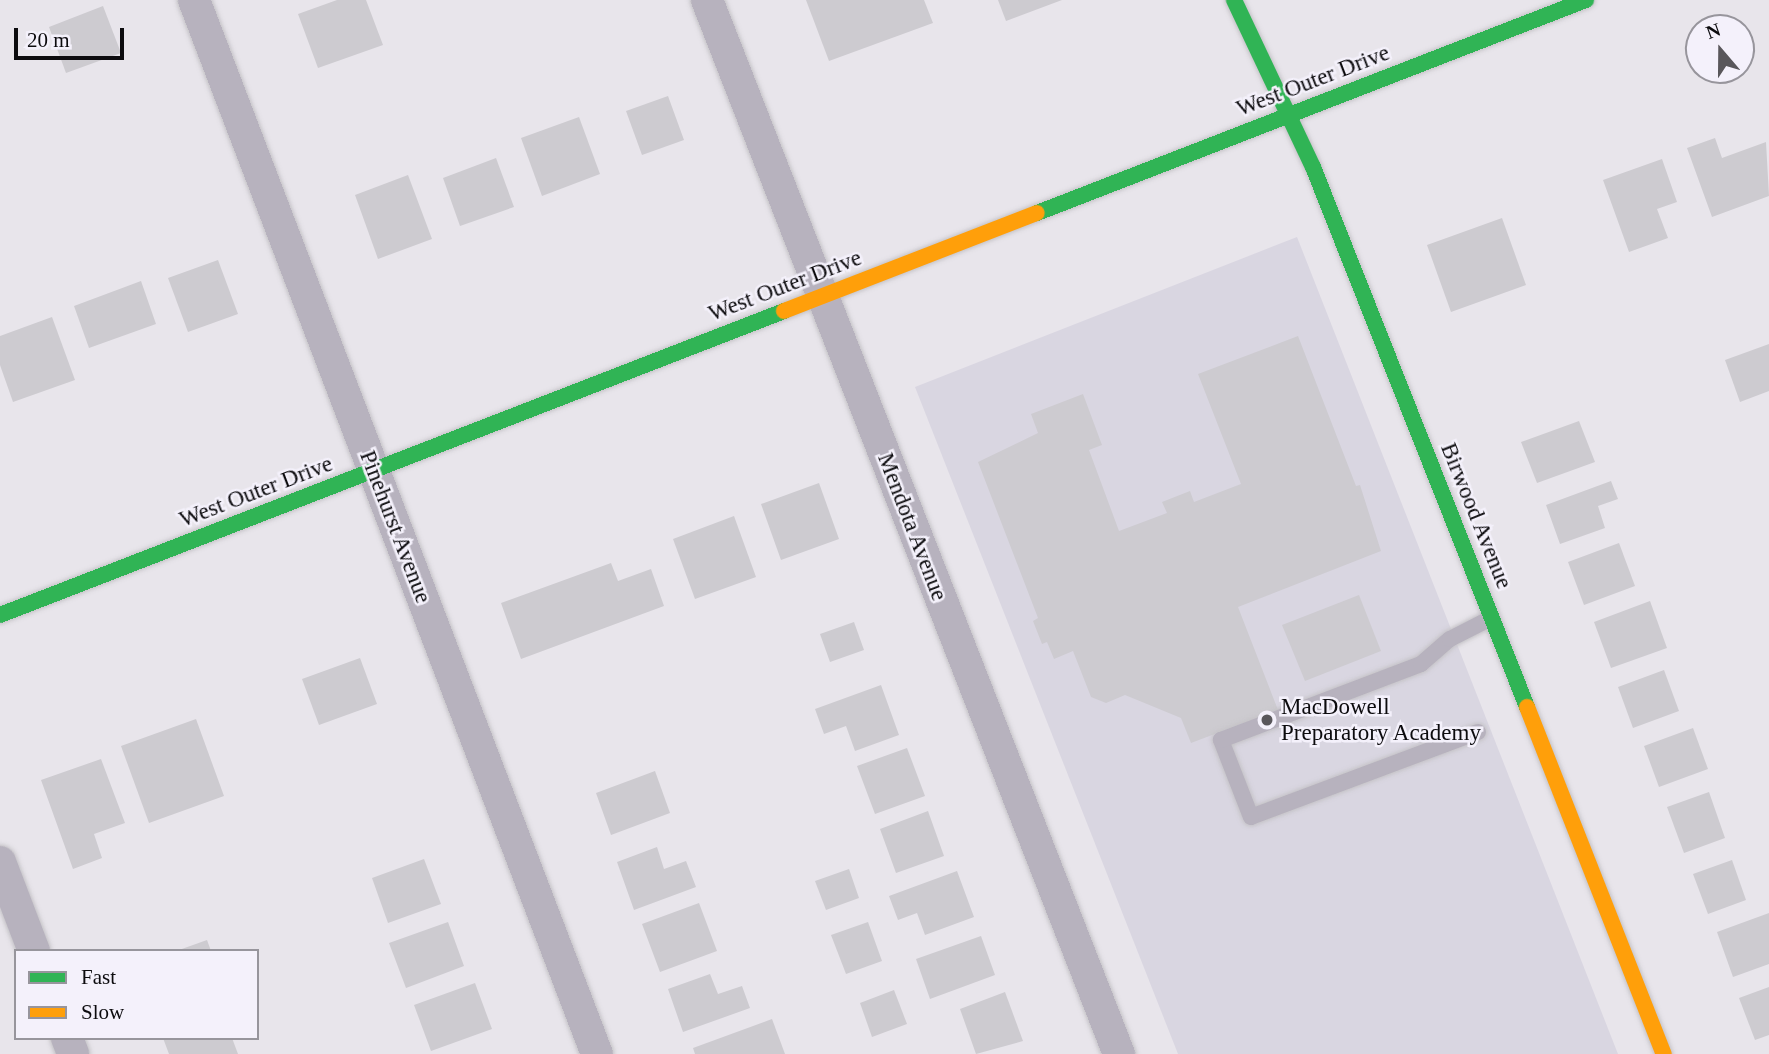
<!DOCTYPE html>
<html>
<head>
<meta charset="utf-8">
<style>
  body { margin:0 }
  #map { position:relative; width:1769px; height:1054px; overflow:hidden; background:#e8e5eb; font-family:Georgia,serif }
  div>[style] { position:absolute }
  .built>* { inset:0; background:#d9d6e1 }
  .building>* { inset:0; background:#cdcbd0 }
  .roads { filter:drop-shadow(0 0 2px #c5c3c7) drop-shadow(0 0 2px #c5c3c7) }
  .lane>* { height:16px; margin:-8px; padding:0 8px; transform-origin:8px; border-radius:8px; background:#b7b2be }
  .street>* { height:32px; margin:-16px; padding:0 16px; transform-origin:16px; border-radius:16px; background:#b7b2be }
  .fast>* { height:16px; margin:-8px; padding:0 8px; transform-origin:8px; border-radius:8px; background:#30b455 }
  .slow>* { height:16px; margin:-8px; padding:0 8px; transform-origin:8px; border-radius:8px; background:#ff9f0a }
  .dots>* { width:19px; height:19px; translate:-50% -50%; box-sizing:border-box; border:4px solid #f4f1fb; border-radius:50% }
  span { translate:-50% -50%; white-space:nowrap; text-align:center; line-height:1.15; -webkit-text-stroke:5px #f4f1fb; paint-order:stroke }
  .street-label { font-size:23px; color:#0c0b0e }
  .poi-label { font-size:23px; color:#0c0b0e }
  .left { translate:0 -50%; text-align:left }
  .legend { position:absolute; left:14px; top:949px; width:245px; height:91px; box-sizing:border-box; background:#f4f1fb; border:2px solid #97959c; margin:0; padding:9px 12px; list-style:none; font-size:21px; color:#0c0b0e }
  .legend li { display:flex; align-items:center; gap:14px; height:35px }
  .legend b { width:35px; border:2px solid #97959c }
  .north { position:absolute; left:1685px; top:14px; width:70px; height:70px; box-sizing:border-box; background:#f4f1fb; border:2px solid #97959c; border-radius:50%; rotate:340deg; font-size:19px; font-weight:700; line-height:28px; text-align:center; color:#0c0b0e }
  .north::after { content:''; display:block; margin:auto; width:24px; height:32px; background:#59575b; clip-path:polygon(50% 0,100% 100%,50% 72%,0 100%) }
  .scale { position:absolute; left:14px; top:28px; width:110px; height:32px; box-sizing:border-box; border:4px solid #0c0b0e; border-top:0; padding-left:9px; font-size:21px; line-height:24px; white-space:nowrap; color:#0c0b0e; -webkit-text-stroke:5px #f4f1fb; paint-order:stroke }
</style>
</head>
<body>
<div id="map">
  <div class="built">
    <div style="clip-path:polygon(1297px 237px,1618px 1054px,1178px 1054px,915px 387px)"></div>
  </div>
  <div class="building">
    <div style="clip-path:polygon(337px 0,366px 0,383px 45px,318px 68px,298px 14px)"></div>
    <div style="clip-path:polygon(806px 0,924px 0,933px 23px,829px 61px)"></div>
    <div style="clip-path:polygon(998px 0,1062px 0,1006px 21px)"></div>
    <div style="clip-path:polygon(103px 6px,121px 53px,66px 73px,49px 27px)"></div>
    <div style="clip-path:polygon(668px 96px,684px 140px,642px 155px,626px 111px)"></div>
    <div style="clip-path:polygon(579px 117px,600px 174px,542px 196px,521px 138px)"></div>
    <div style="clip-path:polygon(1715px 138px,1722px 158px,1766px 142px,1769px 196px,1712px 217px,1687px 148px)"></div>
    <div style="clip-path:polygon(496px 158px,514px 207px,460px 226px,443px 178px)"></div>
    <div style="clip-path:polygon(1662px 159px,1677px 202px,1657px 209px,1668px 238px,1629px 252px,1603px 180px)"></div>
    <div style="clip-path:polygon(408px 175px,432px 239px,378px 259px,355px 195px)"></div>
    <div style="clip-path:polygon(1502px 218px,1526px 285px,1451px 312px,1427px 245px)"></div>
    <div style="clip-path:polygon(218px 260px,238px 314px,188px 332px,168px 278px)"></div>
    <div style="clip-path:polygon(141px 281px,156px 324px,89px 348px,74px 306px)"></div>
    <div style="clip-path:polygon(52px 317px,75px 380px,13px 402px,0 365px,0 336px)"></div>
    <div style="clip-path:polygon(1298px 336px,1356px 486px,1360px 485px,1381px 551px,1238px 607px,1278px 710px,1191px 743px,1181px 718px,1125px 695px,1106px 703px,1091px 697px,1073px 651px,1054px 659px,1047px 642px,1042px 644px,1033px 621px,1038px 618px,978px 462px,1038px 433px,1031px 414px,1083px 394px,1102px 445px,1089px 450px,1119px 531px,1167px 513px,1162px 502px,1190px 491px,1194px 502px,1241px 484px,1198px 374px)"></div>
    <div style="clip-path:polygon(1769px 344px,1769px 391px,1740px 402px,1725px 360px)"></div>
    <div style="clip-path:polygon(1579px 421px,1595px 462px,1537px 483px,1521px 442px)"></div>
    <div style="clip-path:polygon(1611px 481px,1618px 499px,1598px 506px,1605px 528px,1560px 544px,1546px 505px)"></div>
    <div style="clip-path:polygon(819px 483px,839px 539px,781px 560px,761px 504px)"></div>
    <div style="clip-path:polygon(734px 516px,756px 577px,695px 599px,673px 539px)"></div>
    <div style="clip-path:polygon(1619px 543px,1635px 586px,1584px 605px,1568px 562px)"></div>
    <div style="clip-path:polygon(611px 563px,618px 581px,651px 569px,664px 606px,521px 659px,501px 603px)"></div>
    <div style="clip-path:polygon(1359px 595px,1381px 651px,1305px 681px,1282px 625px)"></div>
    <div style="clip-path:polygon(1650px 601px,1667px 648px,1611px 668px,1594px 622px)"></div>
    <div style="clip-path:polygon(854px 622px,864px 650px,830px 662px,820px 634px)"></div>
    <div style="clip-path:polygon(360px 658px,377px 704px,319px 725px,302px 679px)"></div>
    <div style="clip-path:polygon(1664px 670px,1679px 711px,1633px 728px,1618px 687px)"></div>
    <div style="clip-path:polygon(881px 685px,899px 735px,855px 751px,846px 726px,824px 734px,815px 709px)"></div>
    <div style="clip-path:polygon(196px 719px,224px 796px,149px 823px,121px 746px)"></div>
    <div style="clip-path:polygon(1693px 728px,1708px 769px,1659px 787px,1644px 746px)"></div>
    <div style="clip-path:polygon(907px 748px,925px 796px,875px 814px,857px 766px)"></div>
    <div style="clip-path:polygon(101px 759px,125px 823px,94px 834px,102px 858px,73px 869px,41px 780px)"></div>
    <div style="clip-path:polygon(655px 771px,670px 813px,611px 835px,596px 793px)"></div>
    <div style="clip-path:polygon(1709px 792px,1725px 838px,1684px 853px,1667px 807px)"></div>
    <div style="clip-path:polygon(928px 811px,944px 856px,896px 873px,880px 829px)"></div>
    <div style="clip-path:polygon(657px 847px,664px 869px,686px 861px,696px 887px,634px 910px,617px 862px)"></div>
    <div style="clip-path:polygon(424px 859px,441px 904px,388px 923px,372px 878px)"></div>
    <div style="clip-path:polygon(1732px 860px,1746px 900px,1708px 914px,1693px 874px)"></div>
    <div style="clip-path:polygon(849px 869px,859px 898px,826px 910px,815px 881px)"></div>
    <div style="clip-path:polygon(957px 871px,974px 917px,925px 935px,917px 913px,898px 920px,889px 896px)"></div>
    <div style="clip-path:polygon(699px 903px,717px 951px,660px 972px,642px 924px)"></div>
    <div style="clip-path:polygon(1769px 913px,1769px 964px,1733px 977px,1717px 932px)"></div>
    <div style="clip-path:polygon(448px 922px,464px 966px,406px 988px,389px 943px)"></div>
    <div style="clip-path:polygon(868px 922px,882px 961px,846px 974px,831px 935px)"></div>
    <div style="clip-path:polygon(981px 936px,995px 975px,930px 999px,916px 959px)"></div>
    <div style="clip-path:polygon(207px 940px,211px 951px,179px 951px,179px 950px)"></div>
    <div style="clip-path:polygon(710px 974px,718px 994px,742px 986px,750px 1008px,683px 1032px,668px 989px)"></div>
    <div style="clip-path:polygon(475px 983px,492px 1029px,431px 1051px,414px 1005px)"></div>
    <div style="clip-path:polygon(1769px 987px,1769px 1035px,1755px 1040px,1739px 998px)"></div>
    <div style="clip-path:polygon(894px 990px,907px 1024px,872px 1037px,860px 1003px)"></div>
    <div style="clip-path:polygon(1005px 992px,1023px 1041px,976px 1054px,960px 1009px)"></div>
    <div style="clip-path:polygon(772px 1019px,785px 1054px,695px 1054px,693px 1048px)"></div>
    <div style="clip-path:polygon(163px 1038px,232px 1038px,238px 1054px,169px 1054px)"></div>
  </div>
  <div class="roads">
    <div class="lane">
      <div style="left:1478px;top:732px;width:242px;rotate:159.5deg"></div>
      <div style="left:1251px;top:817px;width:83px;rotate:-111.3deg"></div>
      <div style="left:1221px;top:740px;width:214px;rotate:-20.8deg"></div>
      <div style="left:1421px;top:664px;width:38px;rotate:-41deg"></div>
      <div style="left:1450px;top:639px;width:46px;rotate:-27.1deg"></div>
    </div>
    <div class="street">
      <div style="left:194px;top:0;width:1128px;rotate:69.08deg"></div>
      <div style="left:707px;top:0;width:1132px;rotate:68.65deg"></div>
      <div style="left:0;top:862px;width:95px;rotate:69.1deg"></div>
      <div style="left:67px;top:1038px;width:17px;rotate:69deg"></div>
    </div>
    <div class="fast">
      <div style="left:1234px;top:0;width:185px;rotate:64.7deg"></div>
      <div style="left:1313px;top:167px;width:581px;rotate:68.38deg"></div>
      <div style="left:1037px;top:213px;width:589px;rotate:-21.21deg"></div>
      <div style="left:0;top:615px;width:841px;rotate:-21.19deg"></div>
    </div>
    <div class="slow">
      <div style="left:784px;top:311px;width:271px;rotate:-21.2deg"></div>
      <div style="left:1527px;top:707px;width:373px;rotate:68.5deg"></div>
    </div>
  </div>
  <div class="dots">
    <div style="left:1267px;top:720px;background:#59575b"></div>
  </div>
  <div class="street-label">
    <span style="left:1313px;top:81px;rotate:-21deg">West Outer Drive</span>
    <span style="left:785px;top:286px;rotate:-21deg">West Outer Drive</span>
    <span style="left:256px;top:492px;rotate:-21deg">West Outer Drive</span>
    <span style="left:1476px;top:516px;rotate:68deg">Birwood Avenue</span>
    <span style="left:395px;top:527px;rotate:69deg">Pinehurst Avenue</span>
    <span style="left:912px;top:527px;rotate:69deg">Mendota Avenue</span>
  </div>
  <div class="poi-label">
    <span class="left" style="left:1281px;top:720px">MacDowell<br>Preparatory Academy</span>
  </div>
  <ul class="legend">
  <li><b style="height:9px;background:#30b455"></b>Fast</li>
  <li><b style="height:9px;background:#ff9f0a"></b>Slow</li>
  </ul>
  <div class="north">N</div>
  <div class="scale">20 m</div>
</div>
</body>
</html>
